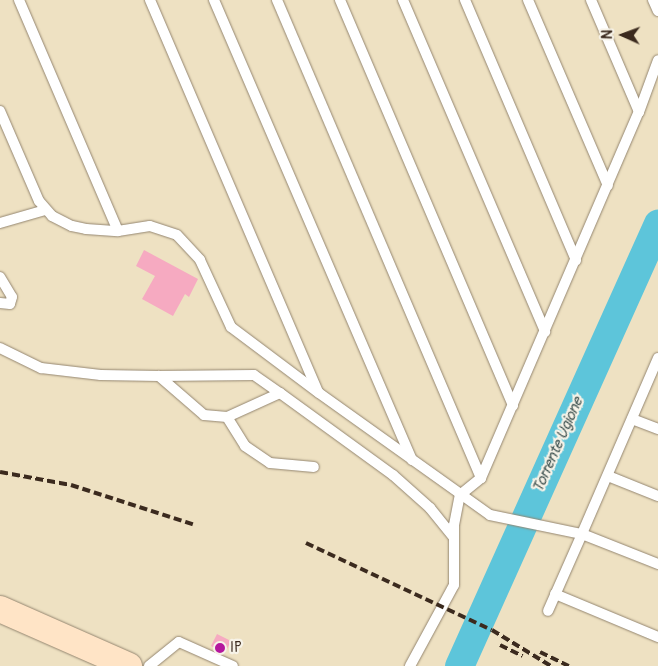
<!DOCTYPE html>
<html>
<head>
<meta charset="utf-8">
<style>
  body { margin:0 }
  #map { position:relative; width:658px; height:666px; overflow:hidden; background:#eee1c2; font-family:Pangolin,sans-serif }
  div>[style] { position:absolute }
  .river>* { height:29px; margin:-14.5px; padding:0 14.5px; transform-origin:14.5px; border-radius:14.5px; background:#5dc5da }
  .building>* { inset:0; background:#f6aac1 }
  .roads { filter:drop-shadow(0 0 1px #948670) drop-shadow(0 0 1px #948670) }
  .service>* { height:10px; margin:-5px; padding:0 5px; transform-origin:5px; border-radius:5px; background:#fff }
  .secondary>* { height:26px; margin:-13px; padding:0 13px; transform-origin:13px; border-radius:13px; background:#ffe4c6 }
  .rail>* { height:4px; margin-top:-2px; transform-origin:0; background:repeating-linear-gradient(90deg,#3b2a1e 0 8px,transparent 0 12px) }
  .dots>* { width:14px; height:14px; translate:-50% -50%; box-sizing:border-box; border:2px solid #f7f3e8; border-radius:50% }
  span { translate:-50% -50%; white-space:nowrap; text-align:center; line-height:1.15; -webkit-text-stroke:4.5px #f7f3e8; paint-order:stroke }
  .poi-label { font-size:14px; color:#3b2a1e }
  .left { translate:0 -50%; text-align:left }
  .water-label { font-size:15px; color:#455856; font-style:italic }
  .north { position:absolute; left:598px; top:10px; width:50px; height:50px; -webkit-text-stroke:4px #f7f3e8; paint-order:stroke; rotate:272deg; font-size:14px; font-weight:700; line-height:20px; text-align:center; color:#3b2a1e }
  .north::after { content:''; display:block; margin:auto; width:18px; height:22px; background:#3b2a1e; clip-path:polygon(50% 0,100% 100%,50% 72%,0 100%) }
</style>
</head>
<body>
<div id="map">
  <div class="river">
    <div style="left:459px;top:666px;width:485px;rotate:-65.8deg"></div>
  </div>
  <div class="building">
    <div style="clip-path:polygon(144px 250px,198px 279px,189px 297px,185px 294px,173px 316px,142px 299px,155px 276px,136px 266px)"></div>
    <div style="clip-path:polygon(217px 634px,231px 641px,225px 653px,211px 646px)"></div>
  </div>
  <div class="roads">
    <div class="service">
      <div style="left:19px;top:0;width:251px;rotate:66.8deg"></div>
      <div style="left:150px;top:0;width:426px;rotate:66.8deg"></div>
      <div style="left:214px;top:0;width:501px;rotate:66.71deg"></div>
      <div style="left:277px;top:0;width:520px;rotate:66.89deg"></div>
      <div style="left:340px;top:0;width:441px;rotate:66.9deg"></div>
      <div style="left:403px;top:0;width:361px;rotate:66.8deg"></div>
      <div style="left:465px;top:0;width:283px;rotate:66.9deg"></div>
      <div style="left:528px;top:0;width:202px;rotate:66.7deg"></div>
      <div style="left:591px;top:0;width:122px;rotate:66.8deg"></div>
      <div style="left:653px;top:0;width:12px;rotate:66deg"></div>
      <div style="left:0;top:111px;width:98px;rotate:66.6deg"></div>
      <div style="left:39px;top:201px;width:20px;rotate:49deg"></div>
      <div style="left:52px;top:216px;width:22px;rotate:27deg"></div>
      <div style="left:72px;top:226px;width:14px;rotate:12deg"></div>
      <div style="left:86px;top:229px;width:32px;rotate:4deg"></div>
      <div style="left:118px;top:231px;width:32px;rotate:-9deg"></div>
      <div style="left:150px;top:226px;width:28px;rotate:18deg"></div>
      <div style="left:177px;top:235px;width:34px;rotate:47deg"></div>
      <div style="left:200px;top:260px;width:74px;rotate:65.2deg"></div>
      <div style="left:231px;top:327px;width:110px;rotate:36.9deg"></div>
      <div style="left:319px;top:393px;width:210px;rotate:35.5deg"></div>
      <div style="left:490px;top:515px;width:94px;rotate:11.7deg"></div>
      <div style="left:582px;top:534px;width:84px;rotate:113.8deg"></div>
      <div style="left:0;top:223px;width:47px;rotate:-16.1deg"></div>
      <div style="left:0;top:277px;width:23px;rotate:59deg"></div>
      <div style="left:12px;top:297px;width:7px;rotate:106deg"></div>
      <div style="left:10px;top:304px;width:10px;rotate:-174deg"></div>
      <div style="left:0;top:348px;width:46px;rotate:26deg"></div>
      <div style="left:41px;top:368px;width:60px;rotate:6.7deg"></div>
      <div style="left:101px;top:375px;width:58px;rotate:1deg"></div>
      <div style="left:658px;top:358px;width:192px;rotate:113.4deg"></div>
      <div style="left:582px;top:534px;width:82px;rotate:21.5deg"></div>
      <div style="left:280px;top:393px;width:58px;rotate:155.6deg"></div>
      <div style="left:227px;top:417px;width:23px;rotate:-175deg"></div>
      <div style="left:204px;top:415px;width:60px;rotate:-139.1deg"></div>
      <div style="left:159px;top:376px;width:95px;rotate:-0.6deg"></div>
      <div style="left:254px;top:375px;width:32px;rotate:35deg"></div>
      <div style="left:280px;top:393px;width:140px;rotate:36deg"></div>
      <div style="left:393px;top:475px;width:50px;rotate:41.7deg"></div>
      <div style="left:430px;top:508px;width:38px;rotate:51deg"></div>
      <div style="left:227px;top:417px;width:34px;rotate:58deg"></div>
      <div style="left:245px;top:446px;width:30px;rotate:34deg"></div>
      <div style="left:270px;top:463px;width:44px;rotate:5.2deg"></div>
      <div style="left:632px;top:419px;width:28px;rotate:21deg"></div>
      <div style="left:608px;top:476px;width:54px;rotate:21.8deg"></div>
      <div style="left:555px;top:594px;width:112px;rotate:22.7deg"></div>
      <div style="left:149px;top:666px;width:38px;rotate:-39deg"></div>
      <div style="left:179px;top:642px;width:59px;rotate:24deg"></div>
      <div style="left:410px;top:666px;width:92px;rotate:-61.5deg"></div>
      <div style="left:454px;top:585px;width:60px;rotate:-90deg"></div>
      <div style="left:454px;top:525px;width:31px;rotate:-79deg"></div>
      <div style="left:460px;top:495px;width:27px;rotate:-39deg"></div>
      <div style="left:481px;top:478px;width:399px;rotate:-66.7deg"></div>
      <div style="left:639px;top:112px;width:55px;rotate:-69.9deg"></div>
    </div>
    <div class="secondary">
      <div style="left:0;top:609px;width:141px;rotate:23.8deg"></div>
    </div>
  </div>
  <div class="rail">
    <div style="left:0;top:472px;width:72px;rotate:10.4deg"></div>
    <div style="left:71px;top:485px;width:130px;rotate:17.9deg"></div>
    <div style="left:306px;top:543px;width:205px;rotate:25.1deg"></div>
    <div style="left:492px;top:630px;width:69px;rotate:31.4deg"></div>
    <div style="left:500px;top:645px;width:25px;rotate:26deg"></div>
    <div style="left:540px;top:652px;width:32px;rotate:26deg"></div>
  </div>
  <div class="dots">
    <div style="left:220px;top:648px;background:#b5179e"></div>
  </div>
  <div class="poi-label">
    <span class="left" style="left:230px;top:648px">IP</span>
  </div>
  <div class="water-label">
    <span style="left:558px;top:445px;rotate:-66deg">Torrente Ugione</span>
  </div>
  <div class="north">N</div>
</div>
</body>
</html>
